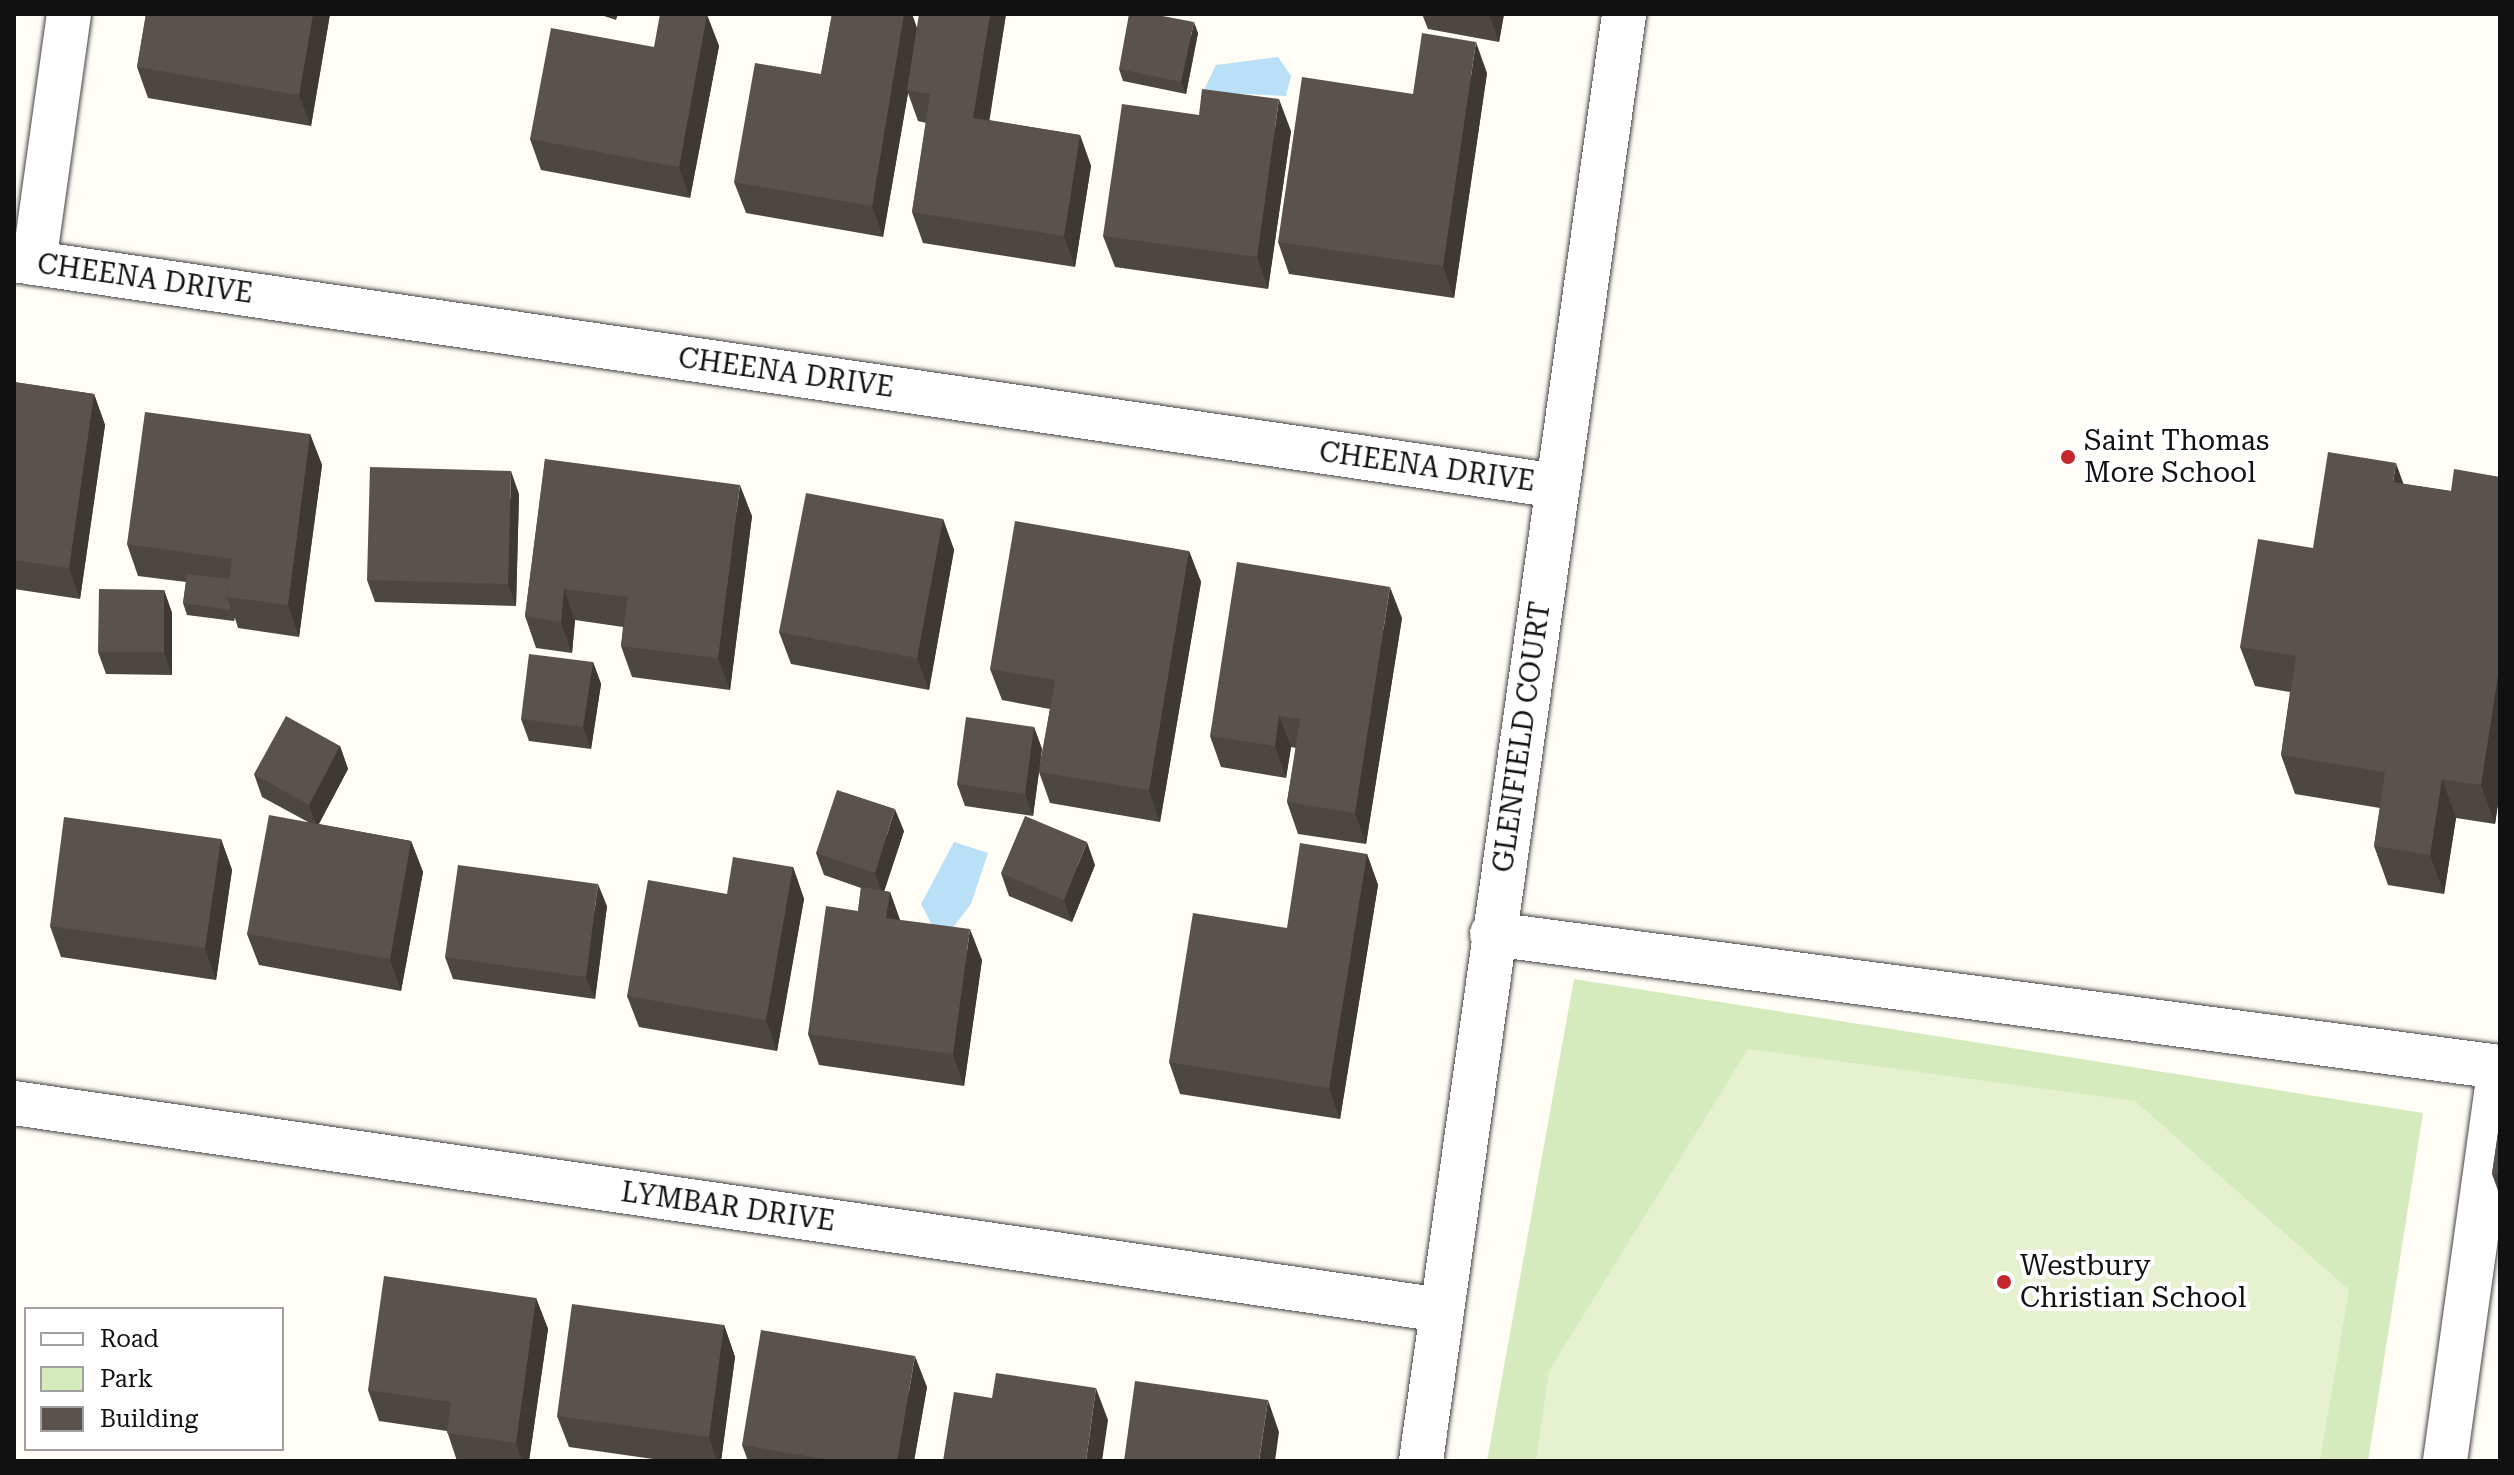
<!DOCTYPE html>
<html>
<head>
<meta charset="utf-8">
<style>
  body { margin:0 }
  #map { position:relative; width:2514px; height:1475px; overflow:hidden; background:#fffdf5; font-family:"Roboto Serif",serif }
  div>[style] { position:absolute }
  .green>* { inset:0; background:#d5ebbd }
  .pitch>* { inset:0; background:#e6f2cf }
  .water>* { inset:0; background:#b9e0f7 }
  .roads { filter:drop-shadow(0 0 2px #444) drop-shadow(0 0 2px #444) }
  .minor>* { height:44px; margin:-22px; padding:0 22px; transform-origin:22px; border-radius:22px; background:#fff }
  .wall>* { inset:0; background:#4d4742 }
  .shaded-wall>* { inset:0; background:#3f3936 }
  .building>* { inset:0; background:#5a524d }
  .dots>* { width:22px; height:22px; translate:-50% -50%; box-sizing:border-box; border:4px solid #fff; border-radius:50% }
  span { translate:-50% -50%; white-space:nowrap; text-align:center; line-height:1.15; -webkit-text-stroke:8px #fff; paint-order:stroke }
  .street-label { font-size:28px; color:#111 }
  .poi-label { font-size:28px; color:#111 }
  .left { translate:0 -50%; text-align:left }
  .frame { position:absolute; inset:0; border:16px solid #111; pointer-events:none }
  .legend { position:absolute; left:24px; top:1307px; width:260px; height:144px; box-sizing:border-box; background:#fff; border:2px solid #a0a0a0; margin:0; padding:10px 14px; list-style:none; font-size:24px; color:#111 }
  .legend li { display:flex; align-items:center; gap:16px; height:40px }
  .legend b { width:40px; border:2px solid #a0a0a0 }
</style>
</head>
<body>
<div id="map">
  <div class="green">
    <div style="clip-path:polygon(1574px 979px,2423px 1113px,2368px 1461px,1487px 1461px)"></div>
  </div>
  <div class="pitch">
    <div style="clip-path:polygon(1748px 1049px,2135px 1101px,2349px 1290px,2320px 1461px,1536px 1461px,1549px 1371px)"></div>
  </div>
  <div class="water">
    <div style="clip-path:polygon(1278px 57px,1291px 76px,1286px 96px,1203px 92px,1216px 65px)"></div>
    <div style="clip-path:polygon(954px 842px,988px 853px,971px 904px,951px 930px,935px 931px,921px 904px)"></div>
  </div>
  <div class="roads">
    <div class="minor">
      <div style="left:14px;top:260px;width:1560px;rotate:8.33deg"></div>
      <div style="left:34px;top:263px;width:251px;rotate:-82deg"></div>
      <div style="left:1492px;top:934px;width:1017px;rotate:7.52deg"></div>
      <div style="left:14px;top:1103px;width:1443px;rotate:8.25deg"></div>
      <div style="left:1421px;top:1461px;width:1461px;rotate:-82.01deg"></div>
      <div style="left:2445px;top:1461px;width:398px;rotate:-82.1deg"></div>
    </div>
  </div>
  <div class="wall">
    <div style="clip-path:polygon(146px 14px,330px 14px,311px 126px,148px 98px,137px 67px)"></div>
    <div style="clip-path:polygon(598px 14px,618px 14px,616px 20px)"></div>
    <div style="clip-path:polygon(832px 14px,912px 14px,917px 28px,1006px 14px,989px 120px,1080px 135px,1091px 166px,1075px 267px,923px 243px,912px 212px,926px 123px,918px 121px,908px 93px,883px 237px,746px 213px,734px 182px,821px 74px)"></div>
    <div style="clip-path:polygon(1422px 14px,1504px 14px,1499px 42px,1428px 29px)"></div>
    <div style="clip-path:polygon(707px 15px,719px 46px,690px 198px,541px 170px,530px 139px,654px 47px)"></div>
    <div style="clip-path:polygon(1198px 33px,1186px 94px,1123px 81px,1119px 69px)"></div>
    <div style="clip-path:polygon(1487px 73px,1454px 298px,1289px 274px,1278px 242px,1413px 94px)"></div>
    <div style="clip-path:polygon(1199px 115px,1291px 131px,1268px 289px,1115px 267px,1103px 236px)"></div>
    <div style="clip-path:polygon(14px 382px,94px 394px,105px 425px,80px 599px,14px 589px)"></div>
    <div style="clip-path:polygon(310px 434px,322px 465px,299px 637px,238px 628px,235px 618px,234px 621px,187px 615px,183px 603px,186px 582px,138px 576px,127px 544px)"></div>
    <div style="clip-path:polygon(545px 459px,752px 516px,730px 690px,632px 677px,621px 646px,623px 627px,575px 620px,572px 653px,536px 648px,525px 616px)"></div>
    <div style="clip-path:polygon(2500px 477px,2500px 791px,2495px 824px,2456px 818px,2444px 894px,2388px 885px,2374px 846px,2380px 808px,2295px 794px,2281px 755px,2290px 692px,2255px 686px,2240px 647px,2313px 548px,2403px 484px,2451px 491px)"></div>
    <div style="clip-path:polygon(519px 494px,516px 606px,375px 602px,367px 580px)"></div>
    <div style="clip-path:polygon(943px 519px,954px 550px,929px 690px,791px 664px,779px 632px)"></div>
    <div style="clip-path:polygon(1189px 551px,1201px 582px,1160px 822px,1050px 803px,1039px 772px,1033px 816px,965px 806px,957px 784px,1034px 727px,1042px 749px,1039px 769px,1050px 709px,1002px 700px,990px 669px)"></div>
    <div style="clip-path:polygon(164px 590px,172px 613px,172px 675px,106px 674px,98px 652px)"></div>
    <div style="clip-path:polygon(1402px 618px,1366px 844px,1298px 834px,1287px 802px,1296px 748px,1291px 747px,1286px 778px,1221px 767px,1210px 736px)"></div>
    <div style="clip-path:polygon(593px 662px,601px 684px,591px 749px,529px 741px,521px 719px)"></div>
    <div style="clip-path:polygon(340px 746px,348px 769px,319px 824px,411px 841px,423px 872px,401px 991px,259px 965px,247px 934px,308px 822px,262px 797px,254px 774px)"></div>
    <div style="clip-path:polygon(904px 831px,884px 891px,890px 892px,900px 920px,982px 960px,964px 1086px,819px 1065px,808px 1034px,858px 911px,861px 888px,824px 875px,816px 853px)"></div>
    <div style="clip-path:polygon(221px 839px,232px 870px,216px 980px,61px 957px,50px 926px)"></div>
    <div style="clip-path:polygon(1367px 854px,1378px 885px,1340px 1119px,1180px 1094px,1169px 1062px,1287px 928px)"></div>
    <div style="clip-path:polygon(1095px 865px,1072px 922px,1009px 896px,1001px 873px)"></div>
    <div style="clip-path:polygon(793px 867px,804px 899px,777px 1051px,639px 1027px,627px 996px,727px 894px)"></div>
    <div style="clip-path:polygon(607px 906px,595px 999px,453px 979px,445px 957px)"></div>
    <div style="clip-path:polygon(2500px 1119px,2500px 1196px,2492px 1174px)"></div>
    <div style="clip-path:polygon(536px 1298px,548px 1329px,529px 1461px,457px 1461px,447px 1431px,379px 1421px,368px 1390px)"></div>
    <div style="clip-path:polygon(724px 1325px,735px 1357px,721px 1461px,667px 1461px,569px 1447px,557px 1416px)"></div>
    <div style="clip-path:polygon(927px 1387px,914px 1461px,748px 1461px,742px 1445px)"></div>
  </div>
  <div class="shaded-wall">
    <div style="clip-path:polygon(313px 14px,330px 14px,311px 126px,299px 95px)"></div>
    <div style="clip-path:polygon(904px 14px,912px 14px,918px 32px,907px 90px,908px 93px,883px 237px,872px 206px)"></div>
    <div style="clip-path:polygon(990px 14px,1006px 14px,985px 149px,973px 118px)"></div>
    <div style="clip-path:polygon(1489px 14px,1504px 14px,1499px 42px)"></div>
    <div style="clip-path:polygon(707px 15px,719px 46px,690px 198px,679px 167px)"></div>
    <div style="clip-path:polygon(1194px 22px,1198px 33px,1186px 94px,1181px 82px)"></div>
    <div style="clip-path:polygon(1476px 42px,1487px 73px,1454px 298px,1443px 266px)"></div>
    <div style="clip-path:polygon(1279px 99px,1291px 131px,1268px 289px,1257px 257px)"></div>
    <div style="clip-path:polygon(1080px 135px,1091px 166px,1075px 267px,1064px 236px)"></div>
    <div style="clip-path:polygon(94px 394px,105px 425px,80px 599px,69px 568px)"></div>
    <div style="clip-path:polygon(310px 434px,322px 465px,299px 637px,288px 605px)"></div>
    <div style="clip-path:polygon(2396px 463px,2410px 502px,2393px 482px)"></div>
    <div style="clip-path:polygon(511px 471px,519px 494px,516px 606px,508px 584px)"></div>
    <div style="clip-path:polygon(740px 485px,752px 516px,730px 690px,718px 658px)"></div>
    <div style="clip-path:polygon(943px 519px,954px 550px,929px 690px,917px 658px)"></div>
    <div style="clip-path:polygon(1189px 551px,1201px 582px,1160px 822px,1149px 790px)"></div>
    <div style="clip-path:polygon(1390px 587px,1402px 618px,1366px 844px,1355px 813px)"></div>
    <div style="clip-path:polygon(564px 589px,575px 620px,572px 653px,561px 622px)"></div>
    <div style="clip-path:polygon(164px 590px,172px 613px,172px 675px,164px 652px)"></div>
    <div style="clip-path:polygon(593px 662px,601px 684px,591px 749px,583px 727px)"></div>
    <div style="clip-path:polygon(2500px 662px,2500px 791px,2495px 824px,2481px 785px)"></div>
    <div style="clip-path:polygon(1279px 716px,1291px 747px,1286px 778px,1275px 746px)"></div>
    <div style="clip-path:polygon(1034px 727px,1042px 749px,1033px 816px,1025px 794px)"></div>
    <div style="clip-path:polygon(340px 746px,348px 769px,317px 827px,309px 805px)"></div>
    <div style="clip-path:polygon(2442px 779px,2456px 818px,2444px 894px,2430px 855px)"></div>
    <div style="clip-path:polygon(895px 809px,904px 831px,883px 895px,875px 873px)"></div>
    <div style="clip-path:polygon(221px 839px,232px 870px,216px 980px,205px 948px)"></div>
    <div style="clip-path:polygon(411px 841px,423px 872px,401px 991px,390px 959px)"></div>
    <div style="clip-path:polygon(1087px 842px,1095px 865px,1072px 922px,1064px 900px)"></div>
    <div style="clip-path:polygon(1367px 854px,1378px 885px,1340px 1119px,1329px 1088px)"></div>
    <div style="clip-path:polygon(793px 867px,804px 899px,777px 1051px,766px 1020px)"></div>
    <div style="clip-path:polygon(598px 884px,607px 906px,595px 999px,586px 977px)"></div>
    <div style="clip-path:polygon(890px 892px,901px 923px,886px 918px)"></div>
    <div style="clip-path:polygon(970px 929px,982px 960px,964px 1086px,953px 1054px)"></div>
    <div style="clip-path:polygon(536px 1298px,548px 1329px,529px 1461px,522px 1461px,516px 1443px)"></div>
    <div style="clip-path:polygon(724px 1325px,735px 1357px,721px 1461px,717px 1461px,709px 1437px)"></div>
    <div style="clip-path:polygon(915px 1356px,927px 1387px,914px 1461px,897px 1461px)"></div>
    <div style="clip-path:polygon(1096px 1388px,1108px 1420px,1102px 1461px,1086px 1461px)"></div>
    <div style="clip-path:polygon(1268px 1400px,1279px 1432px,1275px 1461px,1259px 1461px)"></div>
  </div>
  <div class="building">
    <div style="clip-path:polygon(146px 14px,313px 14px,299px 95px,137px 67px)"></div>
    <div style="clip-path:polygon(660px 14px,707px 15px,679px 167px,530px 139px,551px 28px,654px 47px)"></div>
    <div style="clip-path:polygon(832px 14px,904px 14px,872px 206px,734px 182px,755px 63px,821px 74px)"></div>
    <div style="clip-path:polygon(919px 14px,990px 14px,973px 118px,1080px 135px,1064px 236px,912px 212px,930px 94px,907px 90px)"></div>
    <div style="clip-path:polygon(1129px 14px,1152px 14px,1194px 22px,1181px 82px,1119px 69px)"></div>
    <div style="clip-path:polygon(1422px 33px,1476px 42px,1443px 266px,1278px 242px,1302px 77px,1413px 94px)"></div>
    <div style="clip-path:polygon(1202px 89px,1279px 99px,1257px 257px,1103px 236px,1122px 104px,1199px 115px)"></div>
    <div style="clip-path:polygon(14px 382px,94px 394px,69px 568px,14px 560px)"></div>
    <div style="clip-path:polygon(145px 412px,310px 434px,288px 605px,227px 597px,232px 559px,127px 544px)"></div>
    <div style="clip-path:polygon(2328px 452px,2396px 463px,2393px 482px,2451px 491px,2454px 469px,2500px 477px,2500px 662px,2481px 785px,2442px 779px,2430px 855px,2374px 846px,2385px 772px,2281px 755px,2296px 656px,2240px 647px,2258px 539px,2313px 548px)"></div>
    <div style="clip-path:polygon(545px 459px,740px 485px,718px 658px,621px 646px,628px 597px,564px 589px,561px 622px,525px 616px)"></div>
    <div style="clip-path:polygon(370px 467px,511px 471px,508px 584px,367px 580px)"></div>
    <div style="clip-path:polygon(806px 493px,943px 519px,917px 658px,779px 632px)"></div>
    <div style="clip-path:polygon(1015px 521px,1189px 551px,1149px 790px,1039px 772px,1055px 680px,990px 669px)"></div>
    <div style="clip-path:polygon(1237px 562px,1390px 587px,1355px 813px,1287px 802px,1300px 719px,1279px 716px,1275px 746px,1210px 736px)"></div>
    <div style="clip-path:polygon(187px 574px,229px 579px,227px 597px,230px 606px,230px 610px,183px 603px)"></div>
    <div style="clip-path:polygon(99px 589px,164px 590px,164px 652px,98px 652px)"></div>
    <div style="clip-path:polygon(529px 654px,593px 662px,583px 727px,521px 719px)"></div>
    <div style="clip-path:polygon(286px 716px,340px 746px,309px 805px,254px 774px)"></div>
    <div style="clip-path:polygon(966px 717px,1034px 727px,1025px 794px,957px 784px)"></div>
    <div style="clip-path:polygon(837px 790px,895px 809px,875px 873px,816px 853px)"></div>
    <div style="clip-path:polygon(269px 815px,411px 841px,390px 959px,247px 934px)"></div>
    <div style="clip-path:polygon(1025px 816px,1087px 842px,1064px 900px,1001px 873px)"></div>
    <div style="clip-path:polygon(64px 817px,221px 839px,205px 948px,50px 926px)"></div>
    <div style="clip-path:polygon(1300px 843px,1367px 854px,1329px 1088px,1169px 1062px,1193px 913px,1287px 928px)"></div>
    <div style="clip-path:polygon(733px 857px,793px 867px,766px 1020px,627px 996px,648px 880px,727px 894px)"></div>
    <div style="clip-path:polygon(458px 865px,598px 884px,586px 977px,445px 957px)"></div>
    <div style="clip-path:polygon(861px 887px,890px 892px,886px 918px,970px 929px,953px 1054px,808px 1034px,826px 906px,858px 911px)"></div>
    <div style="clip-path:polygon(2500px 1119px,2500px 1175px,2492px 1174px)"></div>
    <div style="clip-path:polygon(384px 1276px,536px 1298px,516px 1443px,447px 1433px,451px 1402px,368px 1390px)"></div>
    <div style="clip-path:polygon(572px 1304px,724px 1325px,709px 1437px,557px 1416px)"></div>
    <div style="clip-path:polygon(761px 1330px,915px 1356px,897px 1461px,835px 1461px,742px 1445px)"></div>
    <div style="clip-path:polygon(996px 1373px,1096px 1388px,1086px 1461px,943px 1461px,954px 1392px,992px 1398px)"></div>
    <div style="clip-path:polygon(1135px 1381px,1268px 1400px,1259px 1461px,1124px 1461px)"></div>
  </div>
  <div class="dots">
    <div style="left:2068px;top:457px;background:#c4262e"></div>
    <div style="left:2004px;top:1282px;background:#c4262e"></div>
  </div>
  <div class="street-label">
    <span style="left:145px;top:279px;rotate:8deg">CHEENA DRIVE</span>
    <span style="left:786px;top:373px;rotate:8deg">CHEENA DRIVE</span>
    <span style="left:1427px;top:467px;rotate:8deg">CHEENA DRIVE</span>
    <span style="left:1522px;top:737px;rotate:-82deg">GLENFIELD COURT</span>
    <span style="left:728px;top:1207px;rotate:8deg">LYMBAR DRIVE</span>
  </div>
  <div class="poi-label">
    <span class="left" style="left:2084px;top:457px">Saint Thomas<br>More School</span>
    <span class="left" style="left:2020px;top:1282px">Westbury<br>Christian School</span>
  </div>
  <div class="frame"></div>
  <ul class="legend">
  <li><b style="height:10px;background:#fff"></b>Road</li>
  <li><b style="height:22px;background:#d5ebbd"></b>Park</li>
  <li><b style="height:22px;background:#5a524d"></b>Building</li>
  </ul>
</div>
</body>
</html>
